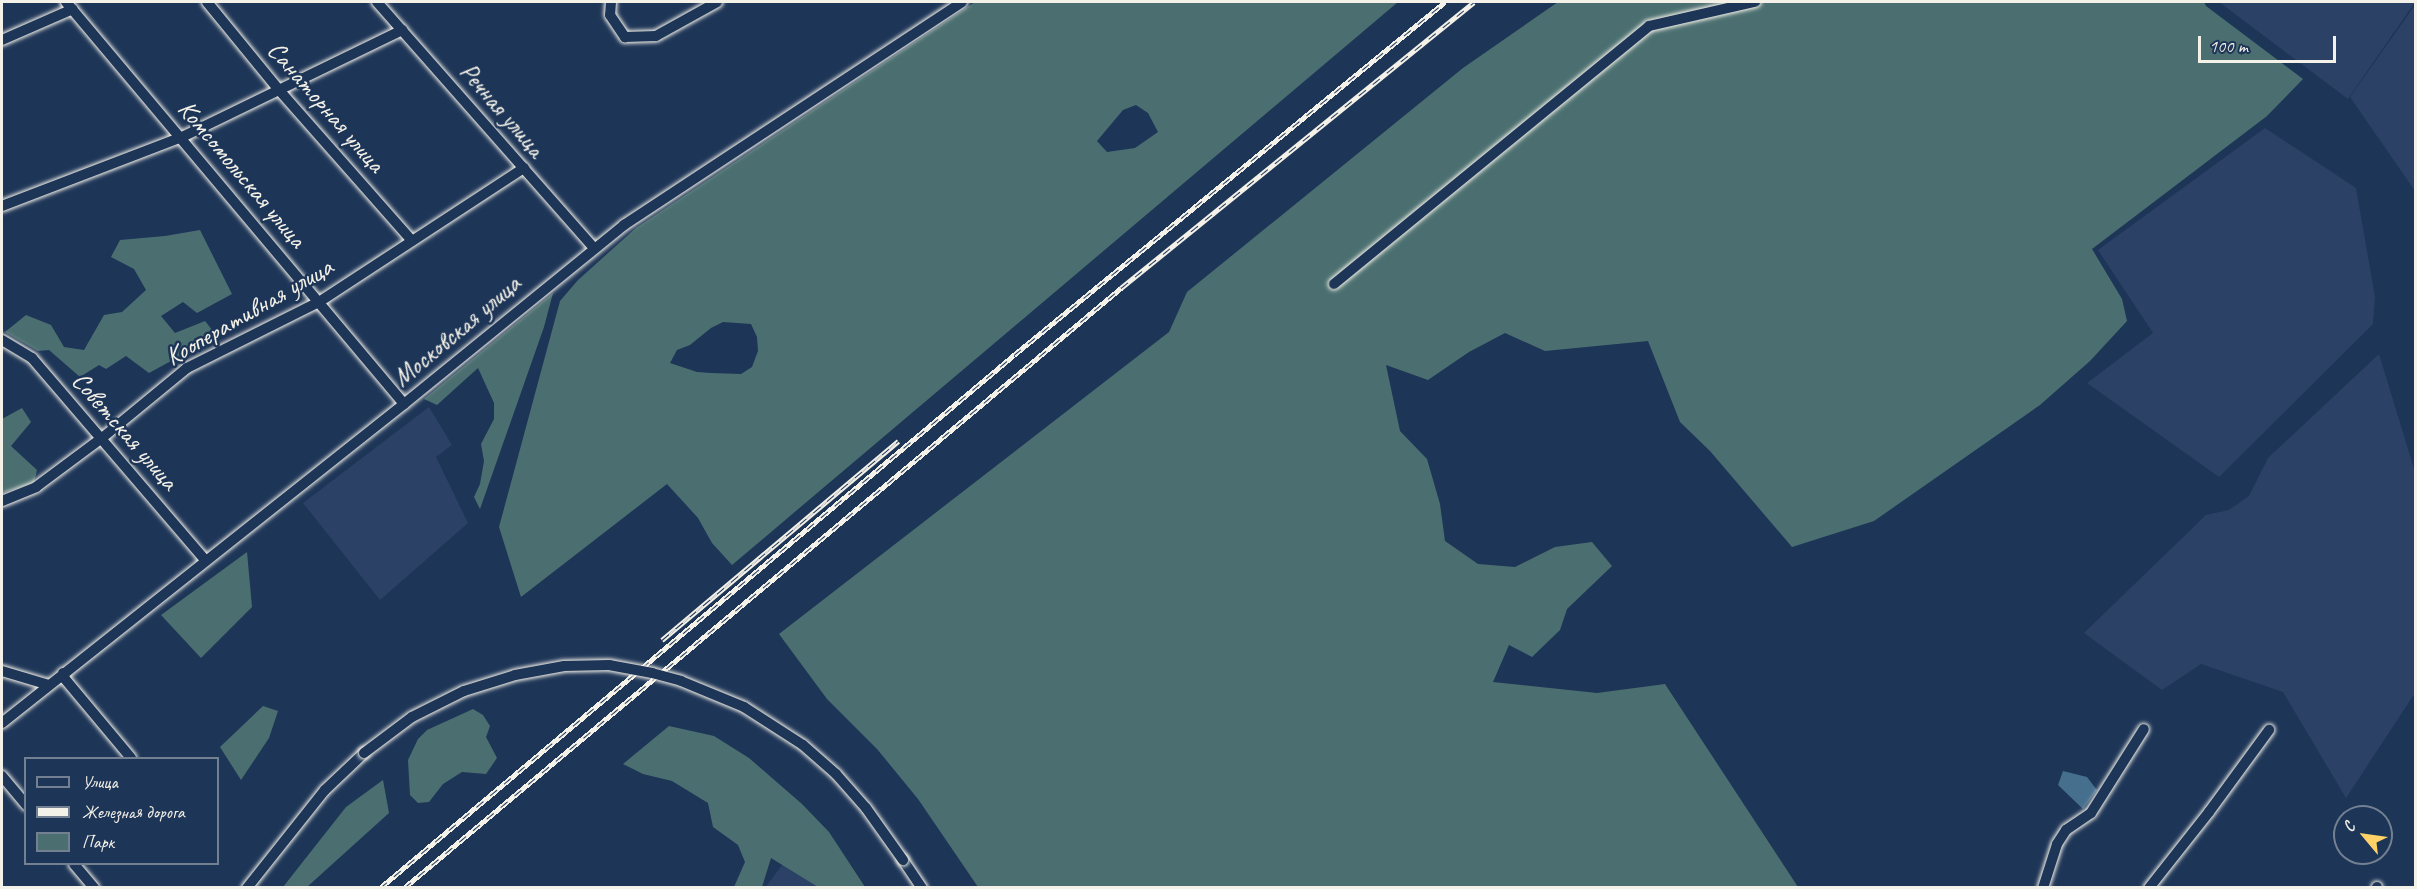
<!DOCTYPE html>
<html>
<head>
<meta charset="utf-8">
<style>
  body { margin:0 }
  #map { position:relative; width:2417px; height:889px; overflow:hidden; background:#1d3557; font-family:Caveat,sans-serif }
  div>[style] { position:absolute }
  .built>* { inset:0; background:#2b4266 }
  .green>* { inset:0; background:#4b6f70 }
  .water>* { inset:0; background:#466f8e }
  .roads { filter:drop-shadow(0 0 2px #f4f1e8) drop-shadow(0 0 2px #f4f1e8) }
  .minor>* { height:10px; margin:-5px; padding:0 5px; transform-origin:5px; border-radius:5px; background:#1d3557 }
  .rail>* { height:5px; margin-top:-2.5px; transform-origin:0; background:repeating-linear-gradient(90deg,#1d3557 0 9px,#f4f1e8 0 18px); box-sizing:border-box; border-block:2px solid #f4f1e8 }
  .bridges { filter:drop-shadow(0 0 2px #f4f1e8) drop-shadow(0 0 2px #f4f1e8) }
  .minor-bridge>* { height:10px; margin:-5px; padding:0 5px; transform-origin:5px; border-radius:5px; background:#1d3557 }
  span { translate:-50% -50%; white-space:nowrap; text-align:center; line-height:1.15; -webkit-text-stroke:5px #1d3557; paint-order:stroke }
  .street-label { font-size:26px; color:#f4f1e8 }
  .frame { position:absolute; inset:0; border:3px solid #f4f1e8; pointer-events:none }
  .legend { position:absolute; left:24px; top:757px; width:195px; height:108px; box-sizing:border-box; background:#1d3557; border:2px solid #738091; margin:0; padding:8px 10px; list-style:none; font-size:18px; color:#f4f1e8 }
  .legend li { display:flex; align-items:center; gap:12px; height:30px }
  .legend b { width:30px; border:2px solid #738091 }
  .north { position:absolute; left:2333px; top:805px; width:60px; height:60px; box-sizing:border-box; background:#1d3557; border:2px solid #738091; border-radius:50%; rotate:299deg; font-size:16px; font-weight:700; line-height:24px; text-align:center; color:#f4f1e8 }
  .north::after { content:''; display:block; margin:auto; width:21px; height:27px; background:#ffd166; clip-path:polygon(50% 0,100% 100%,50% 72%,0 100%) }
  .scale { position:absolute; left:2198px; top:36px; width:138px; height:27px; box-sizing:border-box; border:3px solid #f4f1e8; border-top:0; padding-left:8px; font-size:18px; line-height:21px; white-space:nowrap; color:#f4f1e8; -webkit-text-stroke:4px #1d3557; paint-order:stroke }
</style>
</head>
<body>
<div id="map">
  <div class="built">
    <div style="clip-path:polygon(2219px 2px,2415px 2px,2348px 99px)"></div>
    <div style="clip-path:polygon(2415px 5px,2415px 191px,2350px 97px)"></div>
    <div style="clip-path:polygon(2265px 128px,2356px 188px,2375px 297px,2373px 324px,2219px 477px,2087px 383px,2153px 333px,2098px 250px)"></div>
    <div style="clip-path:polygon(2379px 354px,2415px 472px,2415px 693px,2346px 798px,2283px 692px,2201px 664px,2162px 690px,2084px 633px,2206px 515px,2229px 510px,2249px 496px,2268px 458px)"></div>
    <div style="clip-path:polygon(429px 407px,452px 445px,436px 457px,468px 523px,380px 600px,303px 503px)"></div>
    <div style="clip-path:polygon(785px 861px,819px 888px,765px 888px)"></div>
  </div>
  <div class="green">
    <div style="clip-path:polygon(evenodd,975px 2px,1398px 2px,732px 565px,712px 543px,698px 518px,667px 484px,521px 597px,499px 527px,560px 301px,578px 280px,636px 228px,975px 2px,1136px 105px,1148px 113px,1158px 132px,1135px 148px,1107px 152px,1097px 141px,1123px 110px,1136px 105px,975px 2px,723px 322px,751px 324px,757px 337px,758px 351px,752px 367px,741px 374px,711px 373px,697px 372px,670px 363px,677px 350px,690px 345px,711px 328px,723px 322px)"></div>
    <div style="clip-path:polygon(1558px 2px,2204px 2px,2206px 6px,2303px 79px,2267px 116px,2092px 249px,2122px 299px,2127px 321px,2090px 361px,2040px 405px,1874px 521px,1792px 547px,1710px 451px,1680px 422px,1648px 341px,1545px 351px,1505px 333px,1469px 352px,1428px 380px,1386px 365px,1400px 431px,1427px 459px,1440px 504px,1445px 541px,1478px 564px,1515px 567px,1555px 547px,1592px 542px,1612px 566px,1567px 609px,1560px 630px,1532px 657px,1509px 645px,1493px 682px,1597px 693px,1665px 684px,1798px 887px,978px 887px,918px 799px,877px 749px,827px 699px,779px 634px,1169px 332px,1187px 292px,1463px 68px)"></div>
    <div style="clip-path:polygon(200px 230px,232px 294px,197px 313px,183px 302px,161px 316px,175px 333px,205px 321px,217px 336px,149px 373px,126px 356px,106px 369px,99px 365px,80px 377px,49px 350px,38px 351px,5px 332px,26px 315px,51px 325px,64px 347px,84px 350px,104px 315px,122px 312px,146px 290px,134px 269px,111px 257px,120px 240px,165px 236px)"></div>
    <div style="clip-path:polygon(553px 293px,544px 327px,480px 509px,474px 497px,480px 484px,484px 461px,481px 444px,494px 419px,494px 403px,478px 368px,437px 405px,424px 399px)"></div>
    <div style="clip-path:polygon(22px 408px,31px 422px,11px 446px,37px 470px,34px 483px,2px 493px,2px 419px)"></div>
    <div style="clip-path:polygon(247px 552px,252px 607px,201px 658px,161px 615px)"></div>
    <div style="clip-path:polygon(263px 706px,278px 711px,269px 738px,241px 780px,220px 747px)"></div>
    <div style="clip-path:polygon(473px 709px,483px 715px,490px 726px,486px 737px,497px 758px,486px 774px,462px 772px,443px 784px,429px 802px,418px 803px,410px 795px,408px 760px,418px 739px,427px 730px)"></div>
    <div style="clip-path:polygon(669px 726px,714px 736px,749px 758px,802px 804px,829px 832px,865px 887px,818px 887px,771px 858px,762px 887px,734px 887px,745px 862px,738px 845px,713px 827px,708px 803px,672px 781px,643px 774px,623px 764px)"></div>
    <div style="clip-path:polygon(383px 780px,389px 813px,307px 887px,283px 887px,346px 807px)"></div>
  </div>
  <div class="water">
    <div style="clip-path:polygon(2063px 771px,2087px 777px,2097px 790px,2083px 809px,2058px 785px)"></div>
  </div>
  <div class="roads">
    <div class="minor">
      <div style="left:66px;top:2px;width:525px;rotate:49.94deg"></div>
      <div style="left:207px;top:2px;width:114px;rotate:50.7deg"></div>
      <div style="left:279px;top:90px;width:201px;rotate:48.6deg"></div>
      <div style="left:377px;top:2px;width:328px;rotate:48.6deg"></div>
      <div style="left:611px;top:2px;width:13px;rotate:94deg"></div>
      <div style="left:610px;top:15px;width:27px;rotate:56deg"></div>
      <div style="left:625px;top:37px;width:31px;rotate:-2deg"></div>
      <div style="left:656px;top:36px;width:70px;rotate:-29.1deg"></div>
      <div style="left:2px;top:40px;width:77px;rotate:-23.6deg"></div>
      <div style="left:2px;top:206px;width:193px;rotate:-21deg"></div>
      <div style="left:182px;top:137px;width:245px;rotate:-25.9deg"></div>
      <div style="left:1334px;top:284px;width:407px;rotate:-39.3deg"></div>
      <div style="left:1649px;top:26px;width:109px;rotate:-12.8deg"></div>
      <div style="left:2px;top:340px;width:35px;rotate:31deg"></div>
      <div style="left:32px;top:358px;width:267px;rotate:49.4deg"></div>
      <div style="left:2px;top:501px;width:37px;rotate:-22deg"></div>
      <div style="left:36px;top:487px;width:82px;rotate:-36.6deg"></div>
      <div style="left:102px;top:438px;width:110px;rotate:-39.5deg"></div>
      <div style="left:187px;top:368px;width:148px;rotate:-26.6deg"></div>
      <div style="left:319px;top:302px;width:245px;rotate:-33.2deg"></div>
      <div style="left:2px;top:671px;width:49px;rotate:16.6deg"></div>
      <div style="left:63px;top:673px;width:6px;rotate:72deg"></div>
      <div style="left:65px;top:679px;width:103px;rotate:50.1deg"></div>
      <div style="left:2px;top:723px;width:513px;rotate:-38.43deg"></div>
      <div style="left:404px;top:404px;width:284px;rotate:-39.1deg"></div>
      <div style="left:624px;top:225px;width:405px;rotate:-33.4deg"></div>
      <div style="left:2px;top:776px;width:38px;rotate:50deg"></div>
      <div style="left:903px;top:860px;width:34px;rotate:56deg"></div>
      <div style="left:74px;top:864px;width:31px;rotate:50deg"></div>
      <div style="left:247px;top:888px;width:125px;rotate:-51.5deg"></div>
      <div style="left:325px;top:790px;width:54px;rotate:-43.5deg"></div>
      <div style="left:2043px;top:888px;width:46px;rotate:-72.3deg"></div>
      <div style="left:2057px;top:844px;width:17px;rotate:-57deg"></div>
      <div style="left:2066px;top:830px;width:30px;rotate:-34deg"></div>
      <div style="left:2091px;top:813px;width:99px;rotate:-57.8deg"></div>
      <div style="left:2149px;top:888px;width:97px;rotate:-51.7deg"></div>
      <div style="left:2209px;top:812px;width:102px;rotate:-53.8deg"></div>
      <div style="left:2377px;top:888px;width:1px;rotate:-90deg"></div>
    </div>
  </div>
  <div class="rail">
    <div style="left:662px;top:640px;width:309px;rotate:-40.1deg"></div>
    <div style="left:380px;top:888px;width:828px;rotate:-40.05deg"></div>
    <div style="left:1014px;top:355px;width:557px;rotate:-39.32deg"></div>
    <div style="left:404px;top:888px;width:935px;rotate:-39.92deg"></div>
    <div style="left:1121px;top:288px;width:454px;rotate:-39deg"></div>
  </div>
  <div class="bridges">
    <div class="minor-bridge">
      <div style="left:364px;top:753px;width:60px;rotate:-36.9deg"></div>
      <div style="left:412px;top:717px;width:58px;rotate:-26.6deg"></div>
      <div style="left:464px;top:691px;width:53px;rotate:-17.4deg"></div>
      <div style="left:515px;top:675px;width:50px;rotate:-10.4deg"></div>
      <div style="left:564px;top:666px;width:45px;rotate:-1.3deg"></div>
      <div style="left:609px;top:665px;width:44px;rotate:10.5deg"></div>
      <div style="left:652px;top:673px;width:30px;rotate:15deg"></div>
      <div style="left:681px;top:681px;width:68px;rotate:22.4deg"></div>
      <div style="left:744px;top:707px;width:70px;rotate:32.8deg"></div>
      <div style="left:803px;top:745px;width:44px;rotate:41.3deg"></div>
      <div style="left:836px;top:774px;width:45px;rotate:48.6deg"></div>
      <div style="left:866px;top:808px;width:64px;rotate:54.6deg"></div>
    </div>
  </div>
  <div class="street-label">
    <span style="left:326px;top:107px;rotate:49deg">Санаторная улица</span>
    <span style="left:502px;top:110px;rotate:49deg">Речная улица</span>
    <span style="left:242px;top:174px;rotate:50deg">Комсомольская улица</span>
    <span style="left:249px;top:312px;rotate:-30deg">Кооперативная улица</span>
    <span style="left:457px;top:331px;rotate:-40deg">Московская улица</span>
    <span style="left:125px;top:431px;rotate:49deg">Советская улица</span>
  </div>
  <div class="frame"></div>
  <ul class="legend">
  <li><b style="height:8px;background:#1d3557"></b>Улица</li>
  <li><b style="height:8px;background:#f4f1e8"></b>Железная дорога</li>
  <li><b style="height:16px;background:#4b6f70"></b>Парк</li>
  </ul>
  <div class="north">С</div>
  <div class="scale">100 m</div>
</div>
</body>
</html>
